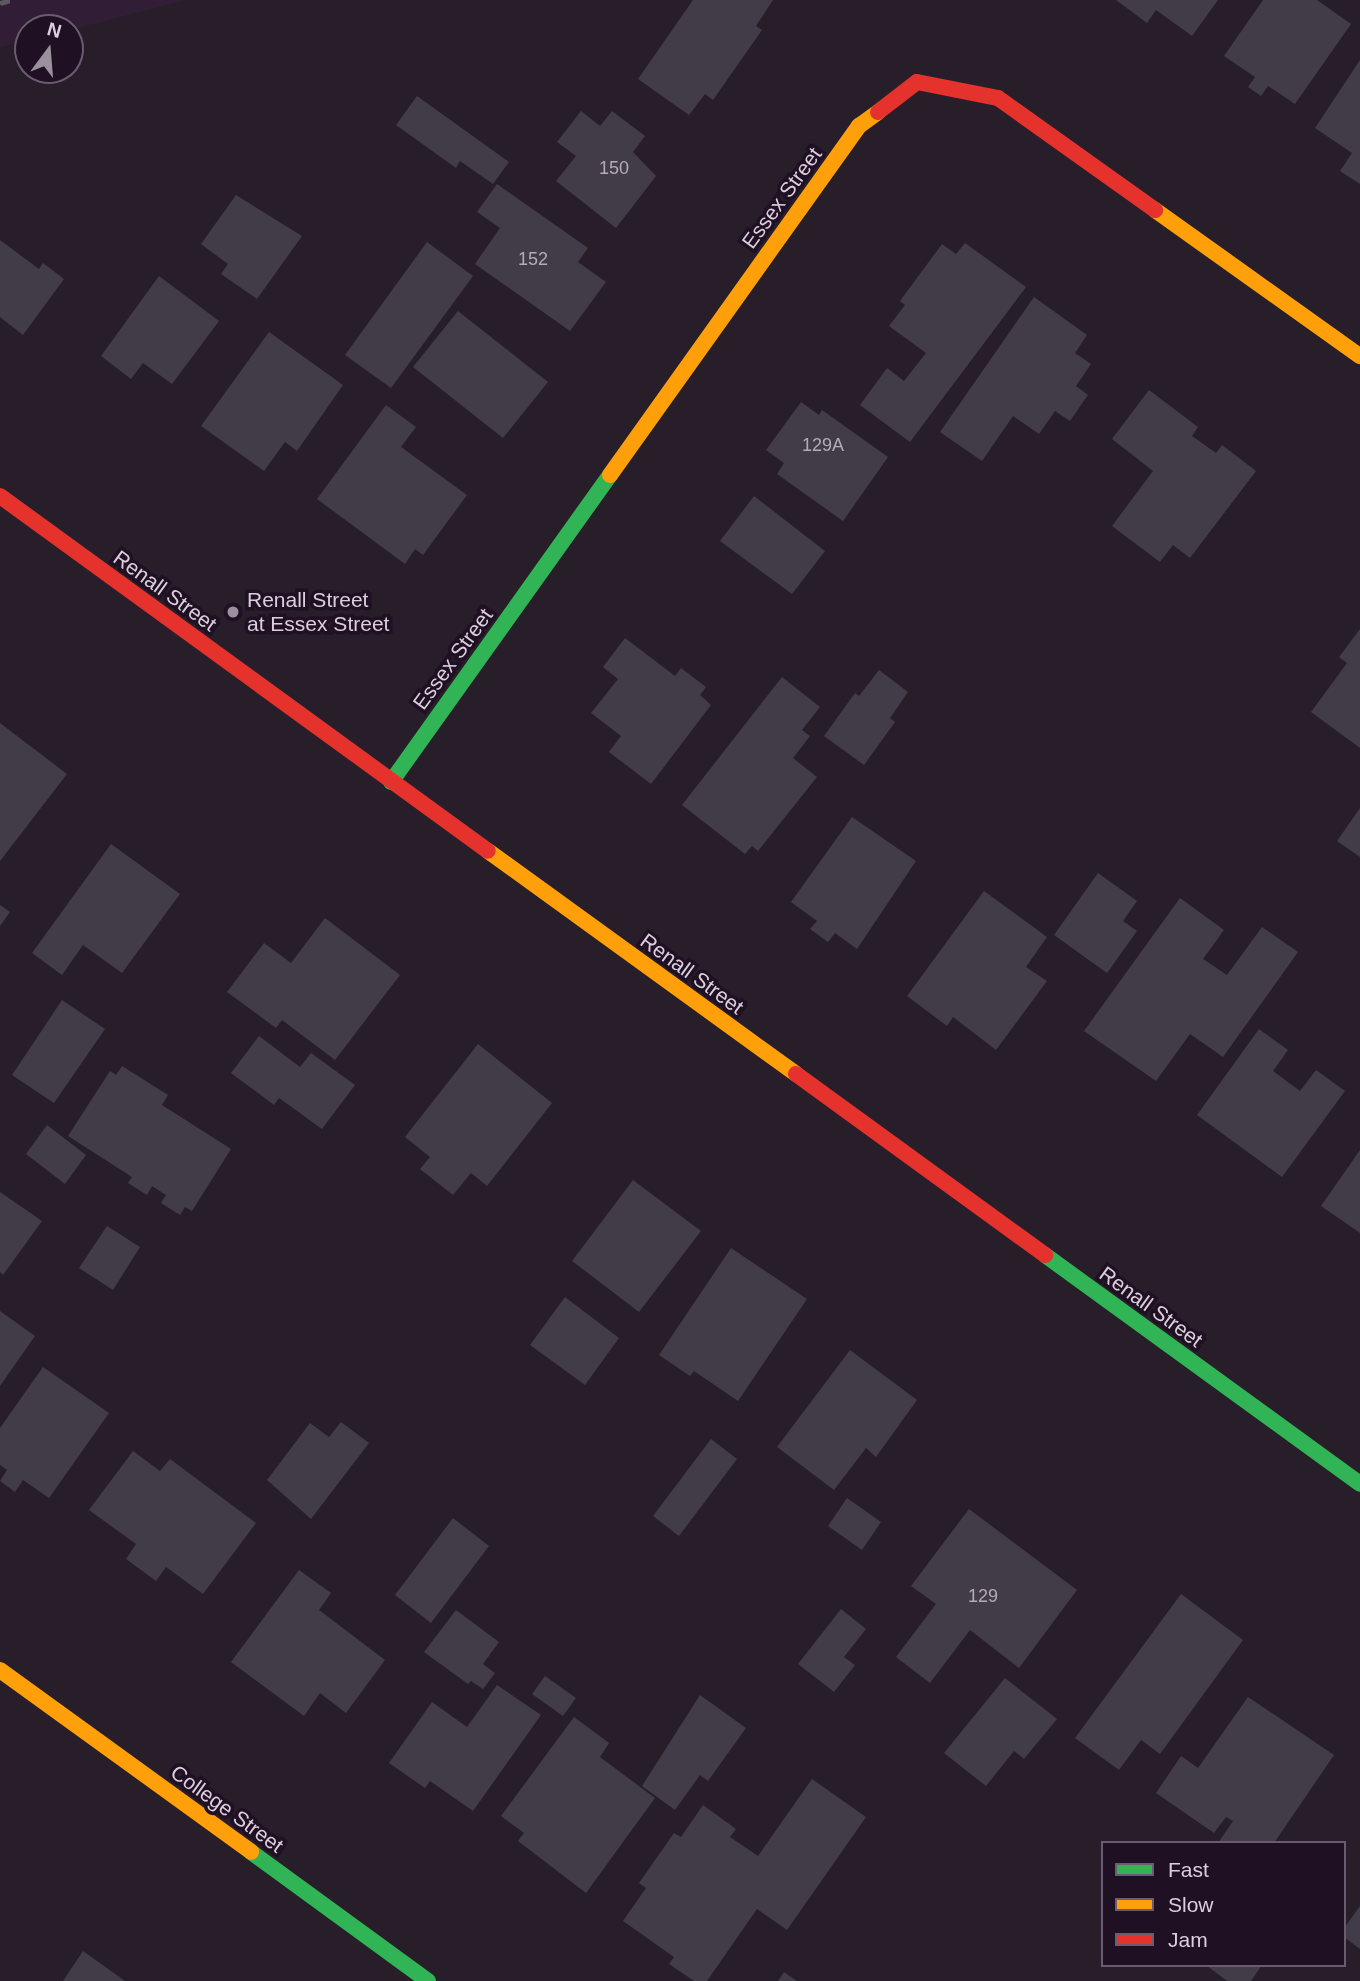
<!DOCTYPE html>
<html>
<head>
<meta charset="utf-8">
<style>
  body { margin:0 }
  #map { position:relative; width:1360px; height:1981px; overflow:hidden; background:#271e29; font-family:Arial,sans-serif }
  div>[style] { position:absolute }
  .built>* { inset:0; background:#311e36 }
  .building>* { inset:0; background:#423c49 }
  .fast>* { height:16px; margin:-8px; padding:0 8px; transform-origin:8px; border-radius:8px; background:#30b455 }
  .slow>* { height:16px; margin:-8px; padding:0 8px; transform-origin:8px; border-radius:8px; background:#ff9f0a }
  .jam>* { height:16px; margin:-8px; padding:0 8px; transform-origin:8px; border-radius:8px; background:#e5322d }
  .rail>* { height:5px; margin-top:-2.5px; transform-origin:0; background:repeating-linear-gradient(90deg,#5d575e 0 10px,transparent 0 15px) }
  .dots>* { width:19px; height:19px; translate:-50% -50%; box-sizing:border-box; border:4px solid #201024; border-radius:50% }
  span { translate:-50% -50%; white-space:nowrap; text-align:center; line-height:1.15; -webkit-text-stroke:7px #201024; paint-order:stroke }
  .number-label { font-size:18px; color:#b4aab8 }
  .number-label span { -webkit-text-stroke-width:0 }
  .street-label { font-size:21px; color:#dacfdd }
  .poi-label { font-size:21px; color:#dacfdd }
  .left { translate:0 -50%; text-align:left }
  .legend { position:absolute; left:1101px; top:1841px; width:245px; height:126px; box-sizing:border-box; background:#201024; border:2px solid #6a5c6e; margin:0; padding:9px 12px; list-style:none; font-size:21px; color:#dacfdd }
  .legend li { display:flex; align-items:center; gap:14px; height:35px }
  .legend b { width:35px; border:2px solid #6a5c6e }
  .north { position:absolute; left:14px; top:14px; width:70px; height:70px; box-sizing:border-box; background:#201024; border:2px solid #6a5c6e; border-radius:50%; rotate:16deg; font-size:19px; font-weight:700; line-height:28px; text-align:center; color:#dacfdd }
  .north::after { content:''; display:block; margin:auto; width:24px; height:32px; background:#9b919e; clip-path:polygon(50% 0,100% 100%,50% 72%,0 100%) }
</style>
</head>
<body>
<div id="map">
  <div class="built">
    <div style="clip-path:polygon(0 0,186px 0,70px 30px,28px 28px,28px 40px,0 47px)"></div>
  </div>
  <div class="building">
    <div style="clip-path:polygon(693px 0,773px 0,756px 26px,762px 30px,713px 100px,705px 94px,689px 115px,638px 79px)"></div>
    <div style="clip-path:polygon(1116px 0,1218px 0,1192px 36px,1156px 10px,1147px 23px)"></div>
    <div style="clip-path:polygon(1263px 0,1317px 0,1351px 24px,1295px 104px,1268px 86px,1261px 96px,1248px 87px,1255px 77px,1224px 56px)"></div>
    <div style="clip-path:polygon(1360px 60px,1360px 184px,1340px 171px,1352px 153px,1315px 128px)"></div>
    <div style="clip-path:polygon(417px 96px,509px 162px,493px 184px,460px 161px,456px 168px,396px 125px)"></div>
    <div style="clip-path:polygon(581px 111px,600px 126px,612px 111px,645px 136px,633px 152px,656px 176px,616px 228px,556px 181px,576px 156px,557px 142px)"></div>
    <div style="clip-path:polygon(497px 184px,588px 248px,578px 262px,606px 282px,570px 331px,475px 264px,500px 228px,477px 212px)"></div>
    <div style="clip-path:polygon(236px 195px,302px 236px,257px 299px,221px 274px,228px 264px,201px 244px)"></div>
    <div style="clip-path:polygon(0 240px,39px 269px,43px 263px,64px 279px,23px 335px,0 317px)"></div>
    <div style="clip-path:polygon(427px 242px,473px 276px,391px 388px,345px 355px)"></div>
    <div style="clip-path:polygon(965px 243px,1026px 287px,910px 442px,860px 405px,887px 368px,904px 381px,926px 353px,889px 326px,905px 305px,900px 301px,942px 244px,956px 254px)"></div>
    <div style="clip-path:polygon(159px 276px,219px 321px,172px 384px,143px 363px,131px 379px,101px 356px)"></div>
    <div style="clip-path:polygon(1034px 297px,1087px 335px,1075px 353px,1091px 364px,1076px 386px,1088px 395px,1070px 421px,1055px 411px,1039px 434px,1013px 416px,982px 461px,940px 432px)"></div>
    <div style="clip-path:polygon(458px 311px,548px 382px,503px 438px,413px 367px)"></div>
    <div style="clip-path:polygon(269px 332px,343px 385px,297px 451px,285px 442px,264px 471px,201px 426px)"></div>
    <div style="clip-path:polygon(1149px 390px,1198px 427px,1192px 436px,1216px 453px,1222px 445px,1256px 471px,1190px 558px,1173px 545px,1160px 562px,1112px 526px,1153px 471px,1112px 439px)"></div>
    <div style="clip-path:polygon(801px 402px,819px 415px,822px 410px,888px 457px,843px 521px,777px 474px,784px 463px,766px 450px)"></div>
    <div style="clip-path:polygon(386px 405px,416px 427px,401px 447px,467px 495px,423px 555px,415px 549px,405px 564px,317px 499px)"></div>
    <div style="clip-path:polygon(754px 496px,825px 551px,792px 594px,720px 541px)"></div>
    <div style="clip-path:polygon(1360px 629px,1360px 748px,1311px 712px,1347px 663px,1339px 657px)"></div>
    <div style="clip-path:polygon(625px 638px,675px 676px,681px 668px,706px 687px,700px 695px,711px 705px,651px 784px,609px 752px,621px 736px,591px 713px,618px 679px,603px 667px)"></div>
    <div style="clip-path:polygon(879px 670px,908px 692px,890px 718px,895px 722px,864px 765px,824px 736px,855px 693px,859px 696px)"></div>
    <div style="clip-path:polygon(782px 677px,820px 707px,802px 730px,810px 736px,793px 758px,817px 777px,758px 851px,752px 846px,745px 854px,682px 805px)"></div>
    <div style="clip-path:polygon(0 723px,67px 774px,0 861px)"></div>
    <div style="clip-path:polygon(1360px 808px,1360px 857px,1337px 841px)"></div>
    <div style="clip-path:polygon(852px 817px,916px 861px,857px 949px,835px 933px,828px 942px,810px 929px,817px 921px,791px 902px)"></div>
    <div style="clip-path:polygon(111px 844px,180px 894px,122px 973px,83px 945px,62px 975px,32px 953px)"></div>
    <div style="clip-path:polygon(1098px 873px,1137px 901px,1123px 921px,1137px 931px,1107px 973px,1054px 935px)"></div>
    <div style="clip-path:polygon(984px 891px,1047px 937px,1026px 967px,1047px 981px,996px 1050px,953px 1017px,947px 1026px,907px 996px)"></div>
    <div style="clip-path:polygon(1180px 898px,1224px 930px,1203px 959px,1227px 975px,1262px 927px,1298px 952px,1223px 1057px,1190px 1034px,1156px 1081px,1084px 1031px)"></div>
    <div style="clip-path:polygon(0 905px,10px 912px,0 926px)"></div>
    <div style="clip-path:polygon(325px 918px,400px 975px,335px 1060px,282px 1020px,276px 1028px,227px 992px,264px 943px,291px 963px)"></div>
    <div style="clip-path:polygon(62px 1000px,105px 1029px,54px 1103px,12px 1075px)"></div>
    <div style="clip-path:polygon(1259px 1029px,1288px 1050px,1273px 1071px,1300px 1091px,1316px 1070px,1345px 1091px,1282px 1177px,1197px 1115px)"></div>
    <div style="clip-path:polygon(259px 1036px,300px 1067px,311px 1053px,355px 1085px,322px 1129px,279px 1098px,274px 1105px,231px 1073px)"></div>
    <div style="clip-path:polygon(478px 1044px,552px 1103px,487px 1186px,471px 1173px,453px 1195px,420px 1169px,430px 1157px,405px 1137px)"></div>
    <div style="clip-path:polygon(122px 1066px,168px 1095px,162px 1105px,231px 1149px,192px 1211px,185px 1207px,180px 1215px,161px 1203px,166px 1195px,152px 1186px,147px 1195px,128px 1183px,132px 1177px,68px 1136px,110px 1071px,116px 1075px)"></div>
    <div style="clip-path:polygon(47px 1125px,86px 1155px,65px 1184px,26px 1154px)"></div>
    <div style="clip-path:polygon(1360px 1150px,1360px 1233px,1321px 1206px)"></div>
    <div style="clip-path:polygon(633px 1180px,701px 1231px,639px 1312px,572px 1261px)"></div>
    <div style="clip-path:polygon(0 1192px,42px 1221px,3px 1275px,0 1272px)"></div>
    <div style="clip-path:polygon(107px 1226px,140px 1247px,113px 1290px,79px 1268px)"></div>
    <div style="clip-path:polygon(731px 1248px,807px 1299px,738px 1401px,694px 1371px,690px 1376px,659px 1355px)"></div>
    <div style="clip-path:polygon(565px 1297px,619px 1338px,585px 1385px,530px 1345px)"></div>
    <div style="clip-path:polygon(0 1311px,35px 1336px,0 1386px)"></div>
    <div style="clip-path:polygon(850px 1350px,917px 1400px,876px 1457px,866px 1448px,834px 1490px,777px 1447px)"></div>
    <div style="clip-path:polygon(43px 1367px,109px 1413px,49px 1498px,23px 1480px,15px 1492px,0 1481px,7px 1470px,0 1465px,0 1428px)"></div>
    <div style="clip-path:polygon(341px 1422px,369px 1443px,311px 1519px,267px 1480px,310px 1423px,329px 1437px)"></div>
    <div style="clip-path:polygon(711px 1439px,737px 1459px,679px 1536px,653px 1516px)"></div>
    <div style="clip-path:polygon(133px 1451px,160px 1471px,170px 1459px,256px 1523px,203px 1594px,166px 1567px,156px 1581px,126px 1559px,136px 1544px,89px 1510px)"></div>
    <div style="clip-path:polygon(847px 1498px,881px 1522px,862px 1550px,828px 1526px)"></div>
    <div style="clip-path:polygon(969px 1509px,1077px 1590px,1019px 1668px,970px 1630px,930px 1683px,896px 1657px,936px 1604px,911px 1586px)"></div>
    <div style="clip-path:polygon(453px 1518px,489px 1546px,431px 1623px,395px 1595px)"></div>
    <div style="clip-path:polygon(299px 1570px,331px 1593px,319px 1610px,385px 1660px,346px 1713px,320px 1693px,304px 1716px,231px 1662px)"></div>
    <div style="clip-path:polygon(1181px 1594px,1243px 1640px,1160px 1754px,1141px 1740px,1119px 1770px,1075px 1738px)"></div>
    <div style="clip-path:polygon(841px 1609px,866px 1629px,844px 1657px,855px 1665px,834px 1692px,798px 1664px)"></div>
    <div style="clip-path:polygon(456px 1610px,499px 1642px,483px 1664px,495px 1673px,483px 1689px,471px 1681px,468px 1684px,424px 1652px)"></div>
    <div style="clip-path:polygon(545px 1676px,576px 1698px,563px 1716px,532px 1694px)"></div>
    <div style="clip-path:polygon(1005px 1678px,1057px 1719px,1024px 1759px,1014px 1751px,986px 1786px,944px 1753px)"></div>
    <div style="clip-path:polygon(497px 1685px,541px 1715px,473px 1811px,430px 1781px,425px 1788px,389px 1763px,432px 1702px,467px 1727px)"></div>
    <div style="clip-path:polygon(700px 1695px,746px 1728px,708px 1781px,700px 1775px,675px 1810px,642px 1786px)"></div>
    <div style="clip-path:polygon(1248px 1697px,1334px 1755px,1274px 1843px,1218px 1843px,1233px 1821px,1226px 1817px,1214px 1833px,1156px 1793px,1181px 1756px,1198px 1768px)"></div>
    <div style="clip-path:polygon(574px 1717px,609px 1743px,600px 1757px,655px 1798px,586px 1893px,518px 1841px,524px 1833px,501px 1816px)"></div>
    <div style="clip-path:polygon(812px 1779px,866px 1817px,787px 1930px,757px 1909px,707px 1981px,694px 1981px,669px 1964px,674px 1957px,623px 1921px,646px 1888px,639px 1883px,674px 1833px,681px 1837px,703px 1805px,736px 1829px,730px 1837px,758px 1856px)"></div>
    <div style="clip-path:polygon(1360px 1906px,1360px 1949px,1344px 1937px,1344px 1928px)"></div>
    <div style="clip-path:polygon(83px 1951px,125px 1981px,63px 1981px)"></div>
    <div style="clip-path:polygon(1206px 1965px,1262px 1965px,1251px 1981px,1227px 1981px)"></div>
    <div style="clip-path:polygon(784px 1972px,797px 1981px,778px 1981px)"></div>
  </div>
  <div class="fast">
    <div style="left:391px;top:782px;width:377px;rotate:-54.5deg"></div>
    <div style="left:1045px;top:1255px;width:389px;rotate:36deg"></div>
    <div style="left:251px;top:1852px;width:219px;rotate:36.1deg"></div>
  </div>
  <div class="slow">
    <div style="left:1155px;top:210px;width:252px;rotate:35.5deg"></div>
    <div style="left:610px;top:475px;width:429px;rotate:-54.5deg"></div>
    <div style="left:859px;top:126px;width:24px;rotate:-36deg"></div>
    <div style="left:488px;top:851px;width:380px;rotate:35.9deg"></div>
    <div style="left:0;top:1670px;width:310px;rotate:35.9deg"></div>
  </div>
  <div class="jam">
    <div style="left:878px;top:112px;width:49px;rotate:-37.6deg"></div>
    <div style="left:917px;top:82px;width:83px;rotate:11.2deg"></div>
    <div style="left:998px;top:98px;width:193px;rotate:35.5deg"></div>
    <div style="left:0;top:496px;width:603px;rotate:36.03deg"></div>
    <div style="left:796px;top:1074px;width:308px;rotate:36deg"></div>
  </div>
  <div class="rail">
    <div style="left:0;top:3px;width:11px;rotate:-15deg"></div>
  </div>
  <div class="dots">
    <div style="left:233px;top:612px;background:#9b919e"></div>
  </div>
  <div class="number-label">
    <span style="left:614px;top:168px">150</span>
    <span style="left:533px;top:259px">152</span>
    <span style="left:823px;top:445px">129A</span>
    <span style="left:983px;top:1596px">129</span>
  </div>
  <div class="street-label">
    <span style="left:782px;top:198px;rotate:-54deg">Essex Street</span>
    <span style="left:165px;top:591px;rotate:36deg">Renall Street</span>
    <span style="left:453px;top:659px;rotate:-54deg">Essex Street</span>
    <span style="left:692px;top:974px;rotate:36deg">Renall Street</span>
    <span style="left:1151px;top:1307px;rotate:36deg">Renall Street</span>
    <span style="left:227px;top:1809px;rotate:36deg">College Street</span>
  </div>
  <div class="poi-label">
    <span class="left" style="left:247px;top:612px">Renall Street<br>at Essex Street</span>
  </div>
  <ul class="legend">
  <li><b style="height:9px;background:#30b455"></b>Fast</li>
  <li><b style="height:9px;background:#ff9f0a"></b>Slow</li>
  <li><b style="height:9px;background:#e5322d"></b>Jam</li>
  </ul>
  <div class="north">N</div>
</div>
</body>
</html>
